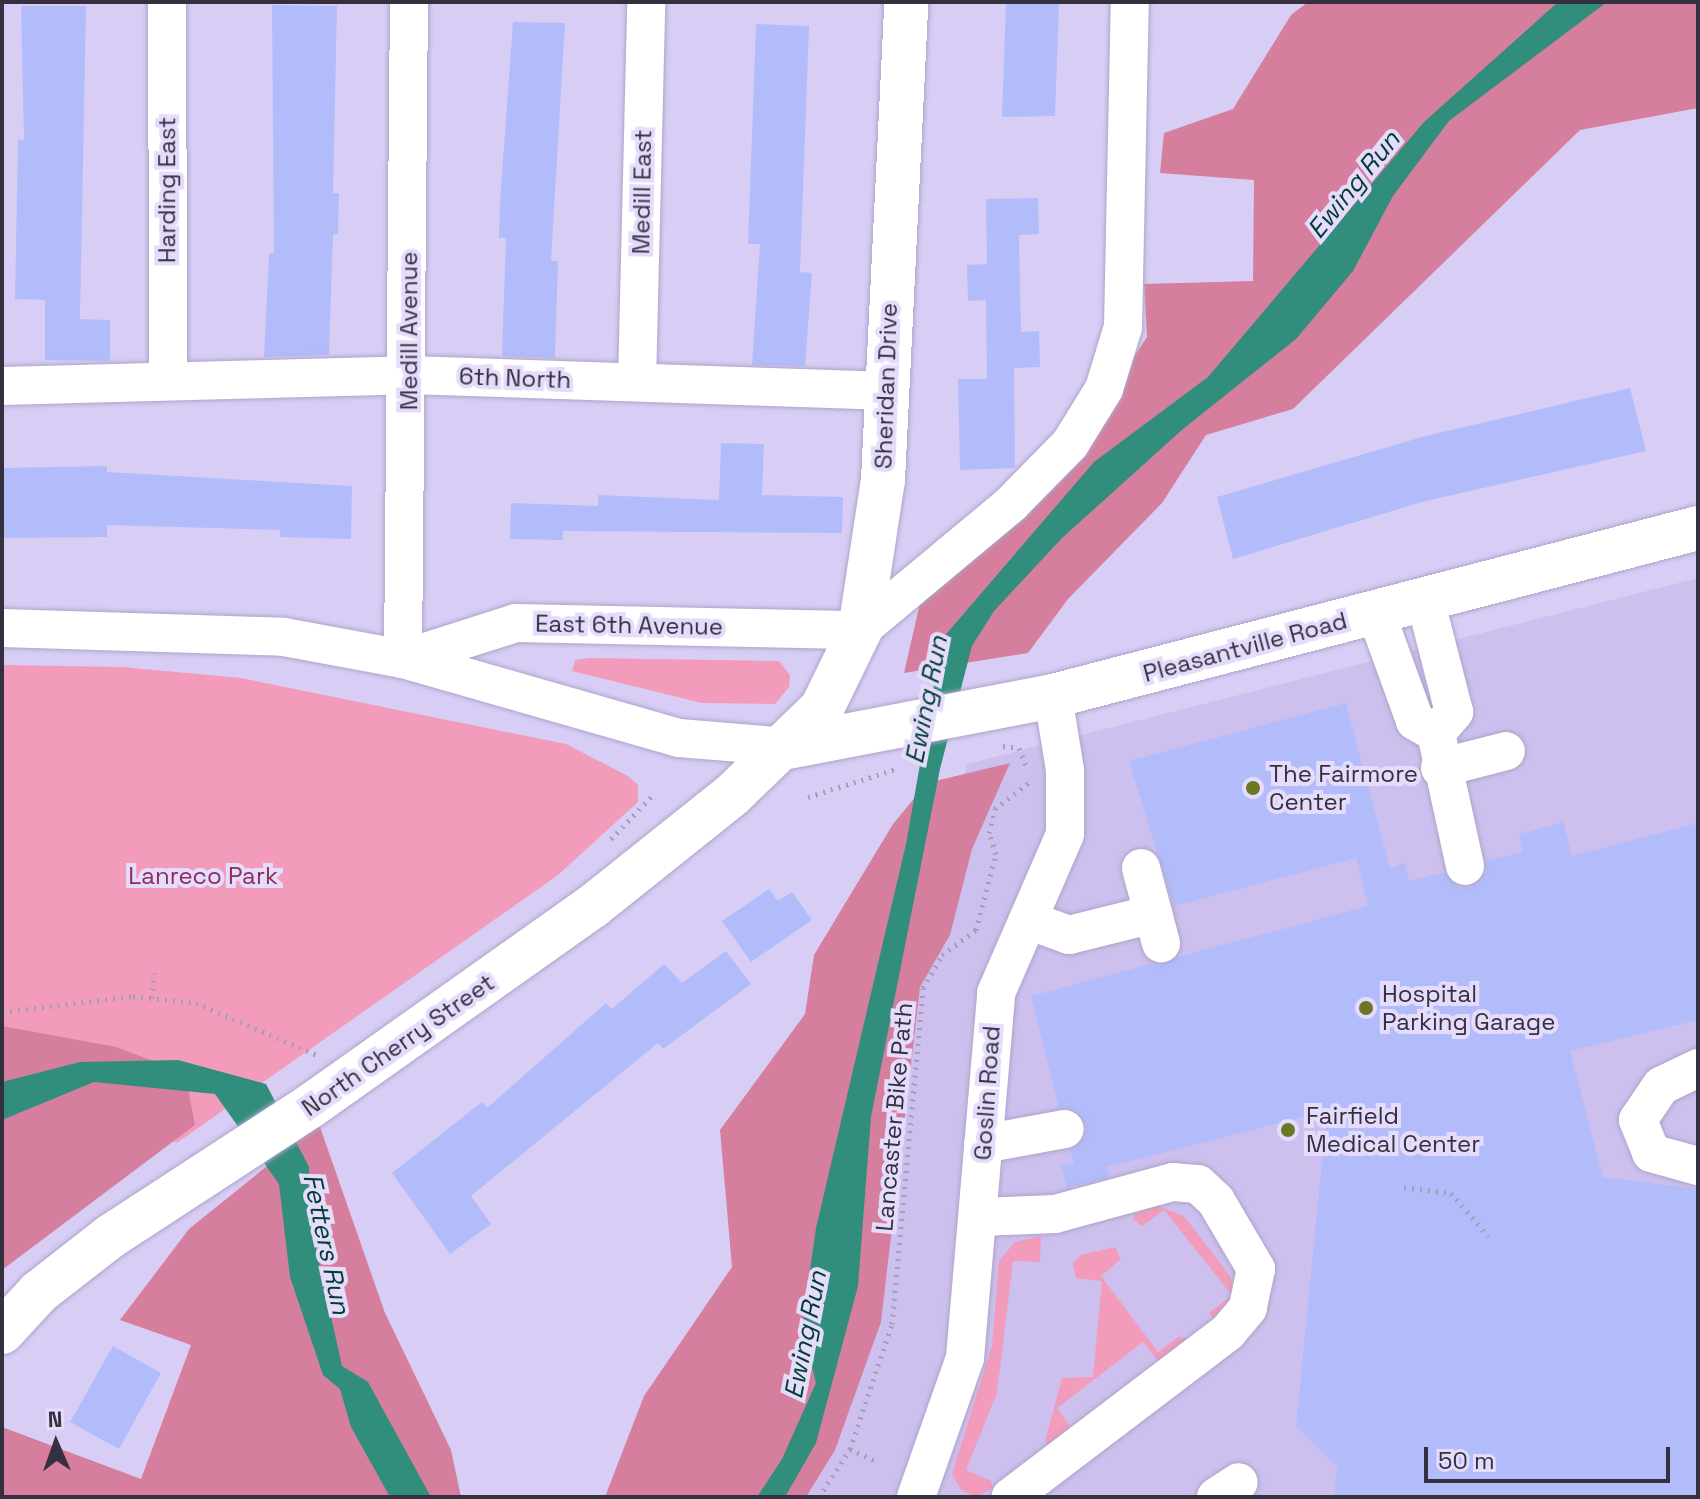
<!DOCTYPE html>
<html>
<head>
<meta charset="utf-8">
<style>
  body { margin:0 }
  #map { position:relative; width:1700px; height:1499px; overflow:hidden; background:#d8cef5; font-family:"Space Grotesk",sans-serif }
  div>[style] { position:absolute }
  .built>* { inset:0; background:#cdc0ee }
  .green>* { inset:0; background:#f39bba }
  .forest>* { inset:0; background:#d57e9d }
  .water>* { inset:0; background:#328e7c }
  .building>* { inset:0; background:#b2bcfb }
  .path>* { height:5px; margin-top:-2.5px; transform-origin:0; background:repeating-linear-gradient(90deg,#a69dbd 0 2px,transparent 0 8px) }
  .roads { filter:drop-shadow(0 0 2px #afa4ca) drop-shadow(0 0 2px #afa4ca) }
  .minor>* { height:38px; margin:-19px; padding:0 19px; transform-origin:19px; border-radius:19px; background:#fff }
  .major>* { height:44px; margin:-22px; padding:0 22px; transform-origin:22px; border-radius:22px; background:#fff }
  .dots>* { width:22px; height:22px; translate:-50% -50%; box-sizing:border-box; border:4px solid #e5dcfc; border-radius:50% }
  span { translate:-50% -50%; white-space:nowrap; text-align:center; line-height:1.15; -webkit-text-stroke:8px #e5dcfc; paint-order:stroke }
  .street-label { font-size:24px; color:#353040 }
  .poi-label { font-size:24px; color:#353040 }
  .left { translate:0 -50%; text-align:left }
  .park-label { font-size:24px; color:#902a57 }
  .water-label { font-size:26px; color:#023c32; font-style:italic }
  .frame { position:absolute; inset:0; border:4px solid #353040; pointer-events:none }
  .north { position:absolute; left:16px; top:1403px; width:80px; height:80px; -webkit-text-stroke:6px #e5dcfc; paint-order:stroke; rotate:358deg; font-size:22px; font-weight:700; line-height:32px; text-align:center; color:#353040 }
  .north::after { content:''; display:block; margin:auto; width:28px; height:36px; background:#353040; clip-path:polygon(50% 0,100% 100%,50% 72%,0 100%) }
  .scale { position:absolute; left:1424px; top:1447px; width:246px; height:36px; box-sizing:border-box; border:4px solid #353040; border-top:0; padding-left:10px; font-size:24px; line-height:28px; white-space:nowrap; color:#353040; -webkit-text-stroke:6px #e5dcfc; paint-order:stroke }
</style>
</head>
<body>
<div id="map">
  <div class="built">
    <div style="clip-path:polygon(1698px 578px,1698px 1497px,790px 1497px,967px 764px)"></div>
  </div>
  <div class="green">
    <div style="clip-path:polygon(589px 658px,779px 661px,790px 675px,789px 687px,775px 704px,702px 703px,572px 671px,575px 660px)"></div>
    <div style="clip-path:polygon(2px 665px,122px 667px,241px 678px,566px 744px,628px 776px,638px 785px,638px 802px,558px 875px,178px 1142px,2px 1132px)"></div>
    <div style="clip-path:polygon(1155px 1205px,1184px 1216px,1230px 1276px,1236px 1297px,1216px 1322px,1209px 1313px,1232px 1295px,1164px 1210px,1142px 1226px,1133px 1219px,1136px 1210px)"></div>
    <div style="clip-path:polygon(1041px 1236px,1040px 1262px,1013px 1261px,997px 1393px,966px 1470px,991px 1481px,993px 1488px,976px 1497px,961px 1490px,952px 1474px,992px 1346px,999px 1261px,1015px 1242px)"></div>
    <div style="clip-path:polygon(1115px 1247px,1121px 1259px,1101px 1276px,1158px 1352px,1178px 1337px,1187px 1338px,1187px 1345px,1159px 1362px,1143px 1342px,1057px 1408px,1073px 1431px,1050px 1449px,1045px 1442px,1062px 1378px,1093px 1377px,1102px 1281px,1076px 1278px,1073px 1263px,1081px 1255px)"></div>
  </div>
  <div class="forest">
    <div style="clip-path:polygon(1308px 2px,1698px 2px,1698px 108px,1580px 130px,1293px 409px,1206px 435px,1162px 503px,1068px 599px,1028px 653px,904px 673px,920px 603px,1030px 513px,1147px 337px,1144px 284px,1253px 281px,1254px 180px,1160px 173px,1164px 133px,1233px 109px,1291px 15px)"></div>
    <div style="clip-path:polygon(1010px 763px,972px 849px,950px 935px,920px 987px,881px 1322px,835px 1450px,806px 1497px,605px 1497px,644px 1396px,732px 1267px,720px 1130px,805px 1014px,814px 955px,893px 824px,927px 783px)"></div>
    <div style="clip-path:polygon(2px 1026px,116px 1047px,185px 1073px,195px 1125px,2px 1270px)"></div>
    <div style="clip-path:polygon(319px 1124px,385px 1313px,451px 1450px,461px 1497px,2px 1497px,2px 1427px,141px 1479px,191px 1345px,120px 1320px,189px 1229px)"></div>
  </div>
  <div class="water">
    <div style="clip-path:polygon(1558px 2px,1607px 2px,1449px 121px,1393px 196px,1353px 271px,1296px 339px,1183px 429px,1062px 538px,994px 611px,972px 646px,940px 769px,871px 1117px,858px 1286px,816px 1443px,785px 1497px,757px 1497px,782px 1459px,816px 1383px,802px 1327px,816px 1228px,906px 844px,942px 639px,1094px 462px,1208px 377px,1424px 122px)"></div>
    <div style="clip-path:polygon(178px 1060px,266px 1084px,309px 1167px,308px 1212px,342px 1366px,368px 1382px,431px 1497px,390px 1497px,351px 1427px,340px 1389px,323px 1375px,290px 1277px,279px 1184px,215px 1094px,94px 1082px,2px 1120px,2px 1082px,80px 1062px)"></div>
  </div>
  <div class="building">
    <div style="clip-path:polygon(1006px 2px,1059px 2px,1055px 116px,1002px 117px)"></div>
    <div style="clip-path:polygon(272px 5px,337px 6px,333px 193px,339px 193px,338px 234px,333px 234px,329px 355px,264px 357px,269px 253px,274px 253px)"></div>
    <div style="clip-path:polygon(21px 6px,86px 6px,80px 319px,110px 320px,110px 361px,45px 360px,45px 300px,15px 299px,18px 140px,24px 140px)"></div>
    <div style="clip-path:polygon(513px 22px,565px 23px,551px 261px,558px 261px,555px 358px,502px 356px,506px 238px,499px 238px,500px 202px)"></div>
    <div style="clip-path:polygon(756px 24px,809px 26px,800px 272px,812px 273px,805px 366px,752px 365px,760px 244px,748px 244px)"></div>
    <div style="clip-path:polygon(1038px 198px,1039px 234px,1019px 235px,1021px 332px,1039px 331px,1040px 367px,1014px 368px,1015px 468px,960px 470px,958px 379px,987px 379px,986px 300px,968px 301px,967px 265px,987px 264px,986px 199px)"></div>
    <div style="clip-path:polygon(1630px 388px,1646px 451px,1422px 502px,1233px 559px,1217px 497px,1422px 437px)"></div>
    <div style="clip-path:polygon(721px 443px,764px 444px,762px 495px,843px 497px,842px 533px,563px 531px,563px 540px,510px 539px,511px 503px,598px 506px,598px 495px,719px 500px)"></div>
    <div style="clip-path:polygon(107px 466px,107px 472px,352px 486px,351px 539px,280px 537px,280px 530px,107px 525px,107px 537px,2px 538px,2px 468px)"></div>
    <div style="clip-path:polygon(1346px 703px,1390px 868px,1405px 863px,1409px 881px,1444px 872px,1458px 887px,1470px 887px,1486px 873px,1486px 861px,1523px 852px,1519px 834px,1563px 822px,1572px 856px,1698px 823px,1698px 1020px,1570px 1051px,1603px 1177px,1698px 1189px,1698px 1497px,1334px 1497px,1337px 1467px,1296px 1426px,1327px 1111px,1107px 1167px,1109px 1177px,1067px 1188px,1061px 1166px,1074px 1163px,1070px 1150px,1085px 1137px,1086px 1124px,1073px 1109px,1059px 1108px,1031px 996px,1368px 906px,1356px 858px,1174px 906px,1129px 761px)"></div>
    <div style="clip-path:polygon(769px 889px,778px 901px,792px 892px,812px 920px,751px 962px,722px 921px)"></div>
    <div style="clip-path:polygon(726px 951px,751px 984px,663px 1049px,658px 1043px,471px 1196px,491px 1224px,450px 1254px,392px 1173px,482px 1102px,487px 1108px,606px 1003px,612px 1009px,664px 964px,682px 983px)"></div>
    <div style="clip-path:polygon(113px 1346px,161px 1373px,119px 1449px,70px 1422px)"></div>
  </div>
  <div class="path">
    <div style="left:1003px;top:746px;width:16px;rotate:7deg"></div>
    <div style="left:1019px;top:748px;width:22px;rotate:68deg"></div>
    <div style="left:808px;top:797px;width:92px;rotate:-17.7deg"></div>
    <div style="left:611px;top:839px;width:59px;rotate:-46.4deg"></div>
    <div style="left:152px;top:998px;width:25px;rotate:-85deg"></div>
    <div style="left:2px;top:1012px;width:132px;rotate:-7deg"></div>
    <div style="left:133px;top:996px;width:63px;rotate:6.3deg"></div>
    <div style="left:196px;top:1003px;width:132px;rotate:23.3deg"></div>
    <div style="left:1404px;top:1187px;width:47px;rotate:7.3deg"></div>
    <div style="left:1451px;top:1193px;width:57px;rotate:49.3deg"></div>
    <div style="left:850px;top:1449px;width:31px;rotate:25deg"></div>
    <div style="left:819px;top:1497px;width:57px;rotate:-57.1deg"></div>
    <div style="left:850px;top:1449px;width:132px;rotate:-71.4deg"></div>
    <div style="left:892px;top:1324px;width:337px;rotate:-84.7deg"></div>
    <div style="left:923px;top:988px;width:38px;rotate:-60deg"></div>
    <div style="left:942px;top:955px;width:42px;rotate:-36.3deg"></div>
    <div style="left:976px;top:930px;width:79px;rotate:-75.3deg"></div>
    <div style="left:996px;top:854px;width:22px;rotate:-108deg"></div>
    <div style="left:989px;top:833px;width:25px;rotate:-76deg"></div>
    <div style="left:995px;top:809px;width:46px;rotate:-37.9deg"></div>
  </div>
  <div class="roads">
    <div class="minor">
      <div style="left:167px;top:2px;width:376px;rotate:89.8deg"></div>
      <div style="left:637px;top:382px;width:380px;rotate:-88.6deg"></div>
      <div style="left:2px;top:386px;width:407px;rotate:-1.5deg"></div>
      <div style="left:409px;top:375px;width:474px;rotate:1.9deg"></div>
      <div style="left:1376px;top:613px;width:115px;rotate:70.1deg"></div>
      <div style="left:1415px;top:721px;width:24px;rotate:30deg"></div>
      <div style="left:1436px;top:733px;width:28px;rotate:-49deg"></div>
      <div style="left:1454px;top:712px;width:117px;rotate:-104.4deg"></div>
      <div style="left:2px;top:628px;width:282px;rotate:1.8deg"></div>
      <div style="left:284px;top:637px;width:121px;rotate:10.5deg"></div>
      <div style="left:403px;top:659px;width:287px;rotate:16deg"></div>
      <div style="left:679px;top:738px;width:109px;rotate:4.7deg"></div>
      <div style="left:403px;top:659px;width:119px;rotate:-17.7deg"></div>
      <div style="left:516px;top:623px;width:344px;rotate:1.2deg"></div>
      <div style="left:860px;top:630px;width:197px;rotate:-39.8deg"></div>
      <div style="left:1011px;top:504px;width:84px;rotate:-45.5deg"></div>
      <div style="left:1070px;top:444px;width:65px;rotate:-58.3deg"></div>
      <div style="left:1104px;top:389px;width:65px;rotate:-73deg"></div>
      <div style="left:1123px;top:327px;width:325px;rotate:-88.8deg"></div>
      <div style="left:403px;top:659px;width:657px;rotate:-89.48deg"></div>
      <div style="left:1436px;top:733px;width:136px;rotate:77.7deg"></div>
      <div style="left:1440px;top:768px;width:68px;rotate:-14.4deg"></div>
      <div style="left:1141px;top:868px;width:78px;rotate:75.1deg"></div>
      <div style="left:1028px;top:920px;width:44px;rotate:20.1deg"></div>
      <div style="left:1069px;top:935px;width:87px;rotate:-14deg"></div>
      <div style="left:1698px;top:1068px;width:41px;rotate:154.1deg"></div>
      <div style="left:1661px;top:1086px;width:41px;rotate:124.1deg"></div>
      <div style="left:1638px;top:1120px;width:35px;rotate:68deg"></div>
      <div style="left:1651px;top:1153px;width:49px;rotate:15.5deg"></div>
      <div style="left:983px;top:1144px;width:83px;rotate:-10.4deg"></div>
      <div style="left:980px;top:1217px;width:75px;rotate:-2.3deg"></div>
      <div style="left:1055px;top:1214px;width:122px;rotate:-15.2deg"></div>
      <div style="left:1173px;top:1182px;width:25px;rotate:5deg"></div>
      <div style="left:1198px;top:1184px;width:25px;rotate:43deg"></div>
      <div style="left:1216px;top:1201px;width:79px;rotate:59.5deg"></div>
      <div style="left:1256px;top:1269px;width:40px;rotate:102deg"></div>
      <div style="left:1248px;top:1308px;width:31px;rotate:130deg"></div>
      <div style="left:1228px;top:1332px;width:273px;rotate:142.8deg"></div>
      <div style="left:916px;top:1497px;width:147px;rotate:-70.6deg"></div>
      <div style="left:965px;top:1358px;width:366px;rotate:-85.1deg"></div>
      <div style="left:996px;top:993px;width:173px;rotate:-66.5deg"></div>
      <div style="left:1065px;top:834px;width:64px;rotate:-90deg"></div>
      <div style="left:1065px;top:770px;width:75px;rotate:-99.2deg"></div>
      <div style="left:1216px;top:1497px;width:27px;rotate:-33deg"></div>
    </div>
    <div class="major">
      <div style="left:788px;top:747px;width:270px;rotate:-10.9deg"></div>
      <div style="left:1053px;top:696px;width:667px;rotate:-14.6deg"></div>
      <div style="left:2px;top:1332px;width:54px;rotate:-47.2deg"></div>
      <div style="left:39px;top:1292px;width:91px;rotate:-37.9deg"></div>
      <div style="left:111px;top:1236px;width:236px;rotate:-33.1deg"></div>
      <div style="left:309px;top:1107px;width:348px;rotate:-35.3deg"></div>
      <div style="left:593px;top:906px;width:178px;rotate:-38.6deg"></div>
      <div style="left:732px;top:795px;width:125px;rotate:-44deg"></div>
      <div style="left:822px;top:708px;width:87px;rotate:-64deg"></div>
      <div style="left:860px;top:630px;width:152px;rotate:-81.3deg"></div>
      <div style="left:883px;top:480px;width:479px;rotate:-87.2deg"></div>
    </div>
  </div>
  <div class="dots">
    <div style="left:1253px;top:788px;background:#6a7723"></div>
    <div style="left:1366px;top:1008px;background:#6a7723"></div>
    <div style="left:1288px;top:1130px;background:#6a7723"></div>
  </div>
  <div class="street-label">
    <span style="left:167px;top:190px;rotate:-90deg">Harding East</span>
    <span style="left:642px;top:192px;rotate:-89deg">Medill East</span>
    <span style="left:409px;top:331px;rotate:-90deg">Medill Avenue</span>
    <span style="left:515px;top:378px;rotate:2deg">6th North</span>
    <span style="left:886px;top:386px;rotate:-88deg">Sheridan Drive</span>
    <span style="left:629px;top:625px;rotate:1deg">East 6th Avenue</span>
    <span style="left:1245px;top:647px;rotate:-15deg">Pleasantville Road</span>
    <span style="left:398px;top:1045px;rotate:-35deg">North Cherry Street</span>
    <span style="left:987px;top:1093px;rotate:-86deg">Goslin Road</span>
    <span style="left:894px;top:1117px;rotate:-85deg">Lancaster Bike Path</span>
  </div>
  <div class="poi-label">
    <span class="left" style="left:1269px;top:788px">The Fairmore<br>Center</span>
    <span class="left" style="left:1382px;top:1008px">Hospital<br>Parking Garage</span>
    <span class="left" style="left:1306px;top:1130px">Fairfield<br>Medical Center</span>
  </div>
  <div class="park-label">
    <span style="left:203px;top:876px">Lanreco Park</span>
  </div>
  <div class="water-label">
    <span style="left:1354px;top:185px;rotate:-51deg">Ewing Run</span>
    <span style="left:927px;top:700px;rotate:-79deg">Ewing Run</span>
    <span style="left:326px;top:1244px;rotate:78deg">Fetters Run</span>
    <span style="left:806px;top:1335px;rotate:-79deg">Ewing Run</span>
  </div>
  <div class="frame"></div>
  <div class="north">N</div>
  <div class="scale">50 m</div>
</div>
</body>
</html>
